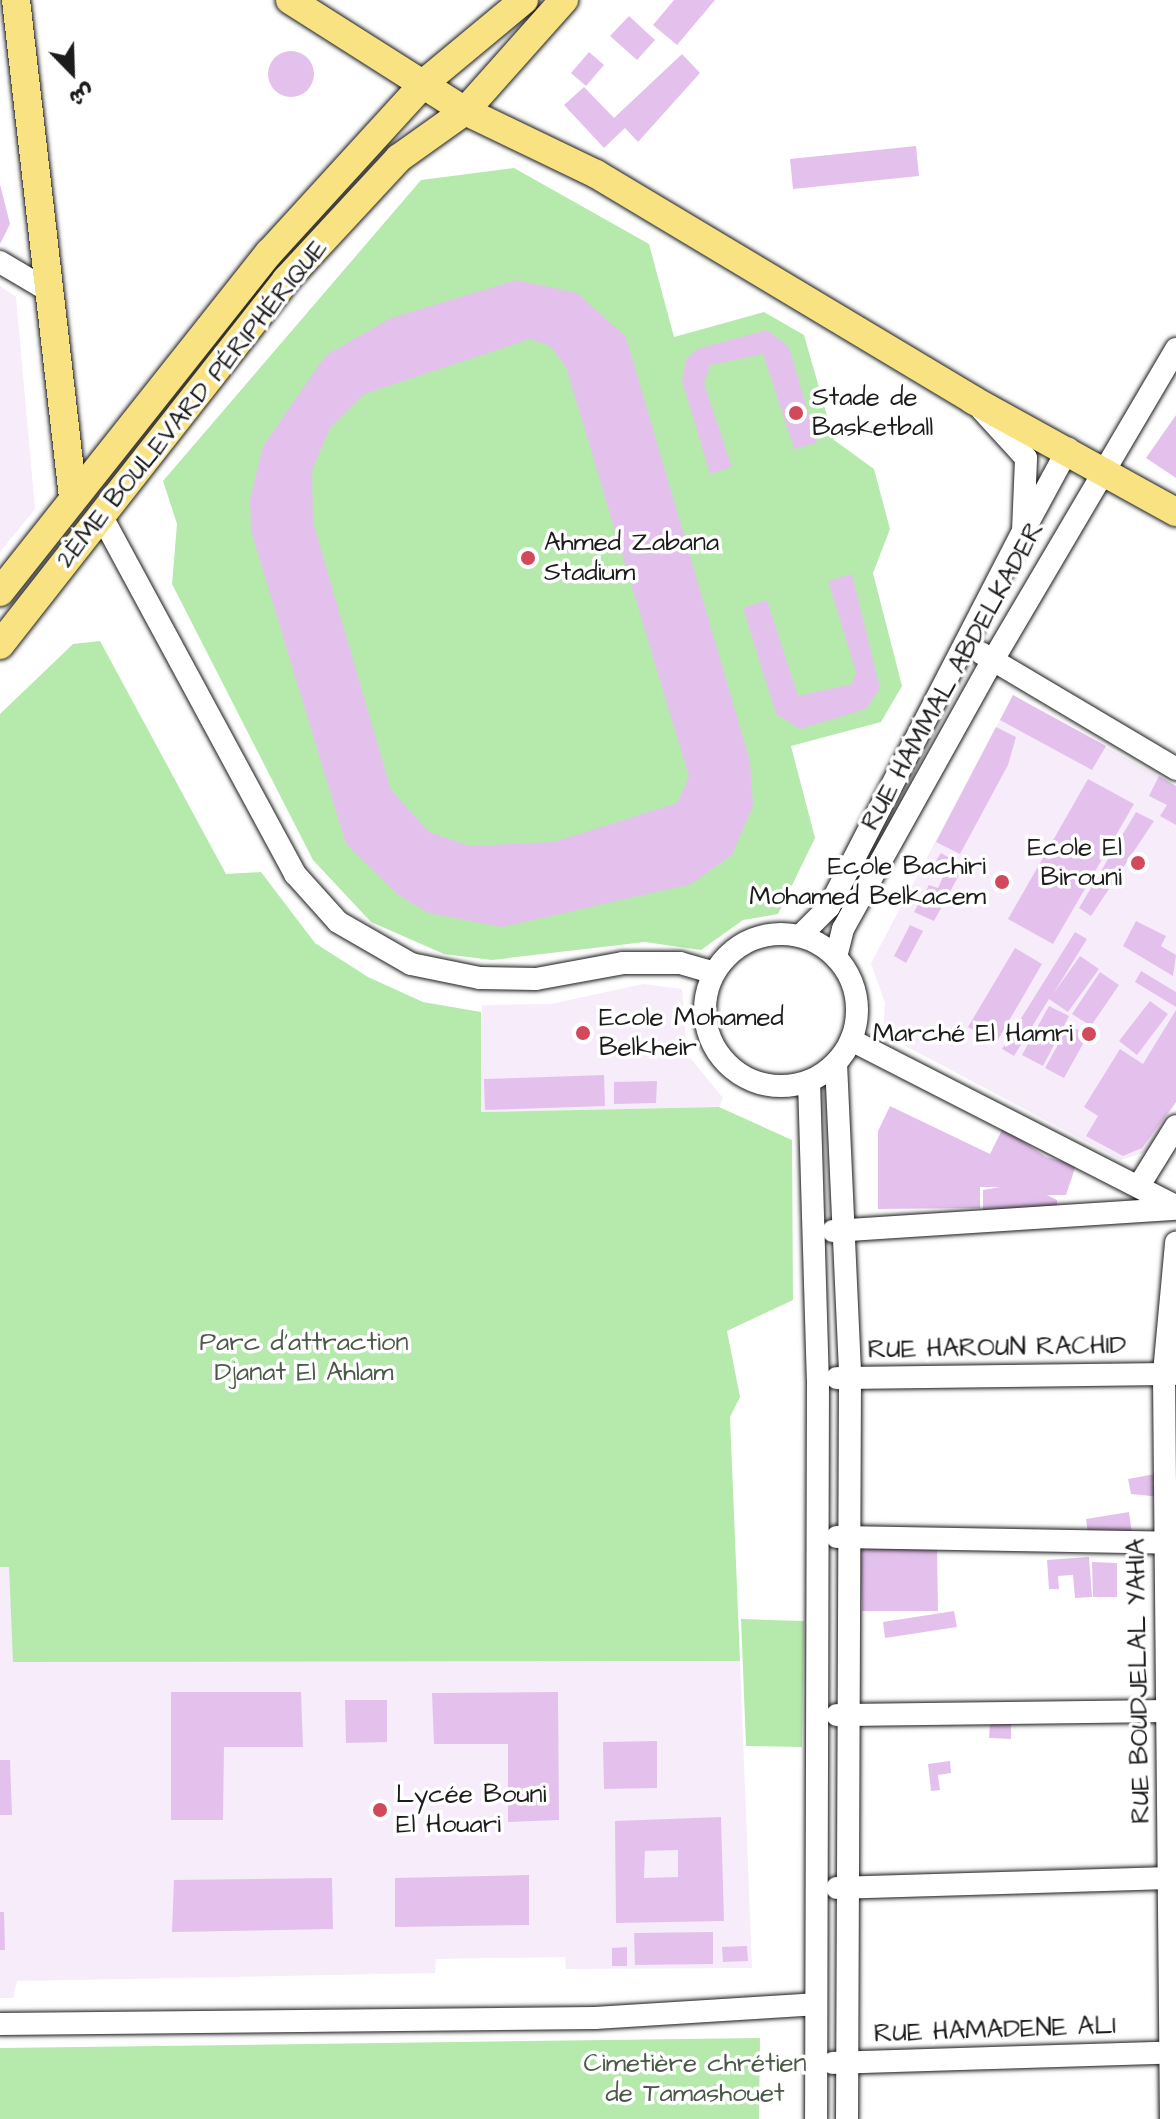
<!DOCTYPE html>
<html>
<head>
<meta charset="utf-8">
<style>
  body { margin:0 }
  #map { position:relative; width:1176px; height:2119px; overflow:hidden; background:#fff; font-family:"Architects Daughter","Playpen Sans Arabic",sans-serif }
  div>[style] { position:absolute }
  .built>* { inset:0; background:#f7ecfa }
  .green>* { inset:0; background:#b5eaac }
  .building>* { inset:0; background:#e4c1ed }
  .round { border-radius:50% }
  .roads { filter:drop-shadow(0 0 2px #1c1c1c) drop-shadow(0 0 2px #1c1c1c) }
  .minor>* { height:22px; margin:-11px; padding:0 11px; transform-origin:11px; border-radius:11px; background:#fff }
  .minor>.ring { margin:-11px; padding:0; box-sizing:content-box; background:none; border:22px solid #fff; border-radius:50% }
  .major>* { height:28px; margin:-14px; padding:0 14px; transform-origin:14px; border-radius:14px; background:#f8e281 }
  .dots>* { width:22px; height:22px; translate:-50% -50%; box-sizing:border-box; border:4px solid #fff; border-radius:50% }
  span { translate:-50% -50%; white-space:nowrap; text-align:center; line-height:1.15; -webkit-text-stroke:7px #fff; paint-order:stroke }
  .poi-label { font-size:26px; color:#1c1c1c }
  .left { translate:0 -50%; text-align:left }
  .right { translate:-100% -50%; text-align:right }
  .street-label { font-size:26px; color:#1c1c1c }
  .park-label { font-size:26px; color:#4a5a47 }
  .north { position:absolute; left:32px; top:32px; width:80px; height:80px; -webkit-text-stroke:6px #fff; paint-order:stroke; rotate:157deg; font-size:22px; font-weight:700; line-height:32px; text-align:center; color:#1c1c1c }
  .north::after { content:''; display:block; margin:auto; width:28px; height:36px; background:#1c1c1c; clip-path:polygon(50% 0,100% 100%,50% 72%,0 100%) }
</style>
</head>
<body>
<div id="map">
  <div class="built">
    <div style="clip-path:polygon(0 286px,16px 297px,35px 509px,0 552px)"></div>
    <div style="clip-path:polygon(1013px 695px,1176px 786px,1176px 1102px,1146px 1152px,1121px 1160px,883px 1034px,885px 1003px,871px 963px)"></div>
    <div style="clip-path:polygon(643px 984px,682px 989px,687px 1054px,723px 1098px,719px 1107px,481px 1112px,482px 1005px,551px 1004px)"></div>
    <div style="clip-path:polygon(0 1567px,9px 1567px,14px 1662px,740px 1661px,752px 1968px,566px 1969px,565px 1957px,436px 1959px,435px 1973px,17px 1981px,13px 1998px,0 1998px)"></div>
  </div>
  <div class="green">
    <div style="clip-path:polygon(514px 168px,649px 244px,674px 337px,764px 312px,804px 335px,834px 440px,874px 469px,890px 529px,873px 573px,902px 686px,881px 722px,791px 746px,815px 838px,778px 914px,743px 920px,701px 950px,645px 942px,492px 960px,444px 954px,371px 922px,313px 860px,172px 584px,177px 524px,163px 481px,421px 180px)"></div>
    <div style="clip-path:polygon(100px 641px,226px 874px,261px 872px,315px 943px,368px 977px,423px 1002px,481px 1012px,481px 1112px,719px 1107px,792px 1140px,793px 1300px,727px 1331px,740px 1397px,730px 1417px,740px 1661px,13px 1662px,9px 1567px,0 1567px,0 714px,73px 644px)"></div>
    <div style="clip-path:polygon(741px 1619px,804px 1621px,802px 1747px,746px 1746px)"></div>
    <div style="clip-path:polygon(760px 2038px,759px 2119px,0 2119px,0 2048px)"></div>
  </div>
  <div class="building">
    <div style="clip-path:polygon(674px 0,715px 0,677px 45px,653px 25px)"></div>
    <div style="clip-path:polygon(629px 16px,655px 40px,637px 60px,610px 36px)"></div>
    <div class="round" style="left:268px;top:51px;width:46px;height:46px"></div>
    <div style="clip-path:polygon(589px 52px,604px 65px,586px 86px,571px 73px)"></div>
    <div style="clip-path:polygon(682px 54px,700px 73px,638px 142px,625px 128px,604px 148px,564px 105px,584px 87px,614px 118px)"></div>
    <div style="clip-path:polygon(916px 146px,919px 176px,793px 189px,790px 159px)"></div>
    <div style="clip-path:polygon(0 184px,10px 224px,0 244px)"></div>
    <div style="clip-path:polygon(evenodd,517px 280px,577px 293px,626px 337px,750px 761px,753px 806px,732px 855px,691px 884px,502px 927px,428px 913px,398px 895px,346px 844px,251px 531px,250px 500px,263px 446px,326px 355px,391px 318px,517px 280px,530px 339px,550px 346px,566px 367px,689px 777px,677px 803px,554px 842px,470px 846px,429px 832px,391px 790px,313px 522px,312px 470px,330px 428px,364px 394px,530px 339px)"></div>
    <div style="clip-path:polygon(767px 330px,789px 347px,817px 443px,794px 449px,763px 354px,710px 365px,704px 383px,732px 467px,710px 474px,682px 381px,686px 359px,697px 349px)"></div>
    <div style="clip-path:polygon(1176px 415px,1176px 478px,1146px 458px)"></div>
    <div style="clip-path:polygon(852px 574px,880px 688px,866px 709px,800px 729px,776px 714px,743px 608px,767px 600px,798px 696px,852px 684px,856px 672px,828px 581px)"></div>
    <div style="clip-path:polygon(1013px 695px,1106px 746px,1092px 770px,1000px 720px)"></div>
    <div style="clip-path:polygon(996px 727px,1016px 737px,1008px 765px,960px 854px,936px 842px)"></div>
    <div style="clip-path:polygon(1159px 776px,1176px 786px,1176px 825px,1160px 816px,1167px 805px,1149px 796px)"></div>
    <div style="clip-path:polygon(1088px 779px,1134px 804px,1053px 944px,1008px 919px)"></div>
    <div style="clip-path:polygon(1136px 812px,1154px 821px,1091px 916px,1079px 908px)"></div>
    <div style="clip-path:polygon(941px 853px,964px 866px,934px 921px,914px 912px,929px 885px,938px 888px,943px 877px,930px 870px)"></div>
    <div style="clip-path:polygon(1136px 921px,1166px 936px,1161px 946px,1176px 955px,1173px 976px,1123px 946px)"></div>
    <div style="clip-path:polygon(910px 925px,923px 931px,906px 963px,894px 956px)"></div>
    <div style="clip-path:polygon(1075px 932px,1087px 939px,1053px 994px,1080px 956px,1099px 969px,1068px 1012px,1049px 999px,1014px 1056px,1002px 1049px)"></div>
    <div style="clip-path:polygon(1015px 948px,1042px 964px,996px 1043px,968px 1027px)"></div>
    <div style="clip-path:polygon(1141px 971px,1176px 992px,1176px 1007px,1135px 982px)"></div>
    <div style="clip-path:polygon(1100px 972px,1119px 985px,1091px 1026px,1072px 1014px)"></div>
    <div style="clip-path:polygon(1150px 1001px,1168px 1014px,1137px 1055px,1119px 1041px)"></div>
    <div style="clip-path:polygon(1049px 1006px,1069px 1016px,1043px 1066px,1022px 1055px)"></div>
    <div style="clip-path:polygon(1176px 1010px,1176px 1102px,1142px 1148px,1123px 1156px,1086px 1136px,1098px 1116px,1084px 1107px,1120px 1049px,1143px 1064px)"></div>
    <div style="clip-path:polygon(1069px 1025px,1088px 1035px,1064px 1078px,1045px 1068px)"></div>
    <div style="clip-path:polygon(604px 1075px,605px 1106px,485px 1110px,484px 1079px)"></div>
    <div style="clip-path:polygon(657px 1081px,656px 1103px,614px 1104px,614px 1082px)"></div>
    <div style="clip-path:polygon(890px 1106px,990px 1154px,1003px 1128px,1046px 1157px,1076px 1165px,1066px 1195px,1047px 1195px,1057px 1200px,1057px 1211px,983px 1211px,983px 1190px,1000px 1187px,980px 1187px,980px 1208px,878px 1209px,878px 1131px)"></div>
    <div style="clip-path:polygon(1166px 1472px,1167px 1480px,1149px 1484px,1170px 1482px,1171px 1498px,1131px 1494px,1128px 1479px)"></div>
    <div style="clip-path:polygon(1129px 1512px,1132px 1533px,1089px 1540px,1086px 1519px)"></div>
    <div style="clip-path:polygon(860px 1545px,937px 1546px,938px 1611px,862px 1611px)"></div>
    <div style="clip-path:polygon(1089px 1557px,1092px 1597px,1075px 1598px,1073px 1575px,1058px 1576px,1059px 1589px,1049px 1589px,1047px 1560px)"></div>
    <div style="clip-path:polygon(1092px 1562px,1117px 1563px,1117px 1597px,1093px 1597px)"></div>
    <div style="clip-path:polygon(954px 1611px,957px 1627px,885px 1638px,883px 1622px)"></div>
    <div style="clip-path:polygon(171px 1692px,301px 1692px,303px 1747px,224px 1747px,223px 1820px,171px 1820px)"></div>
    <div style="clip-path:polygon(558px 1692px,559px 1820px,508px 1822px,508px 1744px,434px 1744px,432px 1693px)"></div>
    <div style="clip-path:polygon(345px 1700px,387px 1700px,387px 1742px,346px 1743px)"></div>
    <div style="clip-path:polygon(990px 1724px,1011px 1724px,1011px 1739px,989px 1738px)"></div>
    <div style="clip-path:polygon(657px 1741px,657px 1788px,604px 1789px,603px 1742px)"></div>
    <div style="clip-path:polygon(0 1760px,10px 1760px,12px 1815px,0 1815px)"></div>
    <div style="clip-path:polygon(950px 1761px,951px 1773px,938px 1775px,940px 1790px,931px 1791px,928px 1764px)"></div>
    <div style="clip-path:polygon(evenodd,721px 1817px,724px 1921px,616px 1923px,615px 1821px,721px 1817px,678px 1850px,678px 1877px,644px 1878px,645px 1851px,678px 1850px)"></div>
    <div style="clip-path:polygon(529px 1875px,529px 1925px,395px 1927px,395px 1878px)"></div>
    <div style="clip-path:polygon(332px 1878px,333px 1929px,172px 1932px,174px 1880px)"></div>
    <div style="clip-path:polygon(0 1912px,4px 1912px,5px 1950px,0 1950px)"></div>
    <div style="clip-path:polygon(713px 1932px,713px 1964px,635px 1965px,634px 1933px)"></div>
    <div style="clip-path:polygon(747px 1946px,748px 1961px,723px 1962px,722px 1947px)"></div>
    <div style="clip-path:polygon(627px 1947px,627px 1966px,612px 1966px,612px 1948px)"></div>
  </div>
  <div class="roads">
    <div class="minor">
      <div style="left:0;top:262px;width:57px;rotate:30.6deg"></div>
      <div style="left:102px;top:517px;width:406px;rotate:61.6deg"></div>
      <div style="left:295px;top:874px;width:64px;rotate:48.1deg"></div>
      <div style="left:338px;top:922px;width:84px;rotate:29.9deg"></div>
      <div style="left:411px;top:964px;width:70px;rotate:11.5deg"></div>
      <div style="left:480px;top:978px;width:56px;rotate:1deg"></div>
      <div style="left:536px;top:979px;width:88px;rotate:-10.4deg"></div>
      <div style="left:623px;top:963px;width:57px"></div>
      <div style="left:680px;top:963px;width:35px;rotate:16deg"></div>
      <div style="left:1030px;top:519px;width:80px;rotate:-61.5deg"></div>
      <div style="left:981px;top:653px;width:227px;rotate:30.7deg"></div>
      <div class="ring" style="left:705px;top:934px;width:130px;height:130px"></div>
      <div style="left:800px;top:936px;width:41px;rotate:-45deg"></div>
      <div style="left:829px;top:907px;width:423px;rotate:-62.7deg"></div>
      <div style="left:1023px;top:531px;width:73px;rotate:-87.6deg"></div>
      <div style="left:1026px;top:458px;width:65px;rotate:-132.5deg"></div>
      <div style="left:836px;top:957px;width:29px;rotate:-76deg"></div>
      <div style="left:843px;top:929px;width:308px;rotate:-60.9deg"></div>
      <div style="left:993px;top:660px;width:361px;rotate:-59.5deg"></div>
      <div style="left:851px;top:1040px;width:365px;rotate:27.1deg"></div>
      <div style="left:836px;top:1063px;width:314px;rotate:87.4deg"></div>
      <div style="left:850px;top:1377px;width:742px;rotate:90.23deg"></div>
      <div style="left:809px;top:1081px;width:297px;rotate:88.3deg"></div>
      <div style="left:818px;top:1378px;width:741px;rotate:90.15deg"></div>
      <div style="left:1140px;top:1184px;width:68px;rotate:-58.2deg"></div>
      <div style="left:833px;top:1231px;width:344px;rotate:-3.7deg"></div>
      <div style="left:837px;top:1378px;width:339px;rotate:-0.7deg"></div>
      <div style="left:837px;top:1537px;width:339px;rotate:1deg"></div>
      <div style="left:837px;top:1715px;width:339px;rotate:-0.7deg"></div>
      <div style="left:837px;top:1888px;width:339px;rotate:-1.7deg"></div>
      <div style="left:0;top:2024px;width:595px;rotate:-0.58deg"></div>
      <div style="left:595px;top:2018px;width:220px;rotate:-3.6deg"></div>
      <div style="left:833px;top:2063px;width:343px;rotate:-1.8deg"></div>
      <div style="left:1171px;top:2119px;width:746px;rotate:-90.54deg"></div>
      <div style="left:1164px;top:1373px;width:131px;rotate:-84.7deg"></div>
    </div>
    <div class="major">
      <div style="left:16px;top:0;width:500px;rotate:83.46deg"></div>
      <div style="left:290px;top:0;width:207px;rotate:32.4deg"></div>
      <div style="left:465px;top:111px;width:145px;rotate:25.7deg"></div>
      <div style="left:596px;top:174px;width:440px;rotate:30.9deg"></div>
      <div style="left:973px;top:400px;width:232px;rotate:28.9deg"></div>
      <div style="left:0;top:592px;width:433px;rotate:-51.6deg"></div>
      <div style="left:269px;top:253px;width:230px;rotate:-47.6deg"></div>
      <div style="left:424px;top:83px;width:130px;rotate:-39.7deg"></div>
      <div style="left:0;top:645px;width:464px;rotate:-51.9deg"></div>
      <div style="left:286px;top:280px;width:166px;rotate:-47.2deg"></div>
      <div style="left:399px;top:158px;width:81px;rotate:-35.5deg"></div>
      <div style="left:465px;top:111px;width:149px;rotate:-48.3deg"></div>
    </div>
  </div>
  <div class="dots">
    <div style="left:796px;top:413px;background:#d1495b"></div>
    <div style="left:528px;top:558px;background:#d1495b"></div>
    <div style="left:1138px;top:863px;background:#d1495b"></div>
    <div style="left:1002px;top:882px;background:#d1495b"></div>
    <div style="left:583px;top:1033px;background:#d1495b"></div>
    <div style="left:1089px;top:1034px;background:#d1495b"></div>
    <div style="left:380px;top:1810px;background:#d1495b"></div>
  </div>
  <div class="poi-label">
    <span class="left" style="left:812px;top:413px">Stade de<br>Basketball</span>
    <span class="left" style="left:544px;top:558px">Ahmed Zabana<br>Stadium</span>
    <span class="right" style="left:1122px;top:863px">Ecole El<br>Birouni</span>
    <span class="right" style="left:986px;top:882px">Ecole Bachiri<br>Mohamed Belkacem</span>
    <span class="left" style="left:599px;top:1033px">Ecole Mohamed<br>Belkheir</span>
    <span class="right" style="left:1073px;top:1034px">Marché El Hamri</span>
    <span class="left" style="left:396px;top:1810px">Lycée Bouni<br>El Houari</span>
  </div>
  <div class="street-label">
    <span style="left:192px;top:404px;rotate:-51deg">2ÈME BOULEVARD PÉRIPHÉRIQUE</span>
    <span style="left:953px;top:676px;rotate:-61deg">RUE HAMMAL ABDELKADER</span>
    <span style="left:997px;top:1348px;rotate:-1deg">RUE HAROUN RACHID</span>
    <span style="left:1139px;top:1681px;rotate:-91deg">RUE BOUDJELAL YAHIA</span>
    <span style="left:995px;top:2030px;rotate:-2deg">RUE HAMADENE ALI</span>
  </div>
  <div class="park-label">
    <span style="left:304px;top:1358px">Parc d'attraction<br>Djanat El Ahlam</span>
    <span style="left:695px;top:2079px">Cimetière chrétien<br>de Tamashouet</span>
  </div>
  <div class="north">ش</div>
</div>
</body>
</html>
